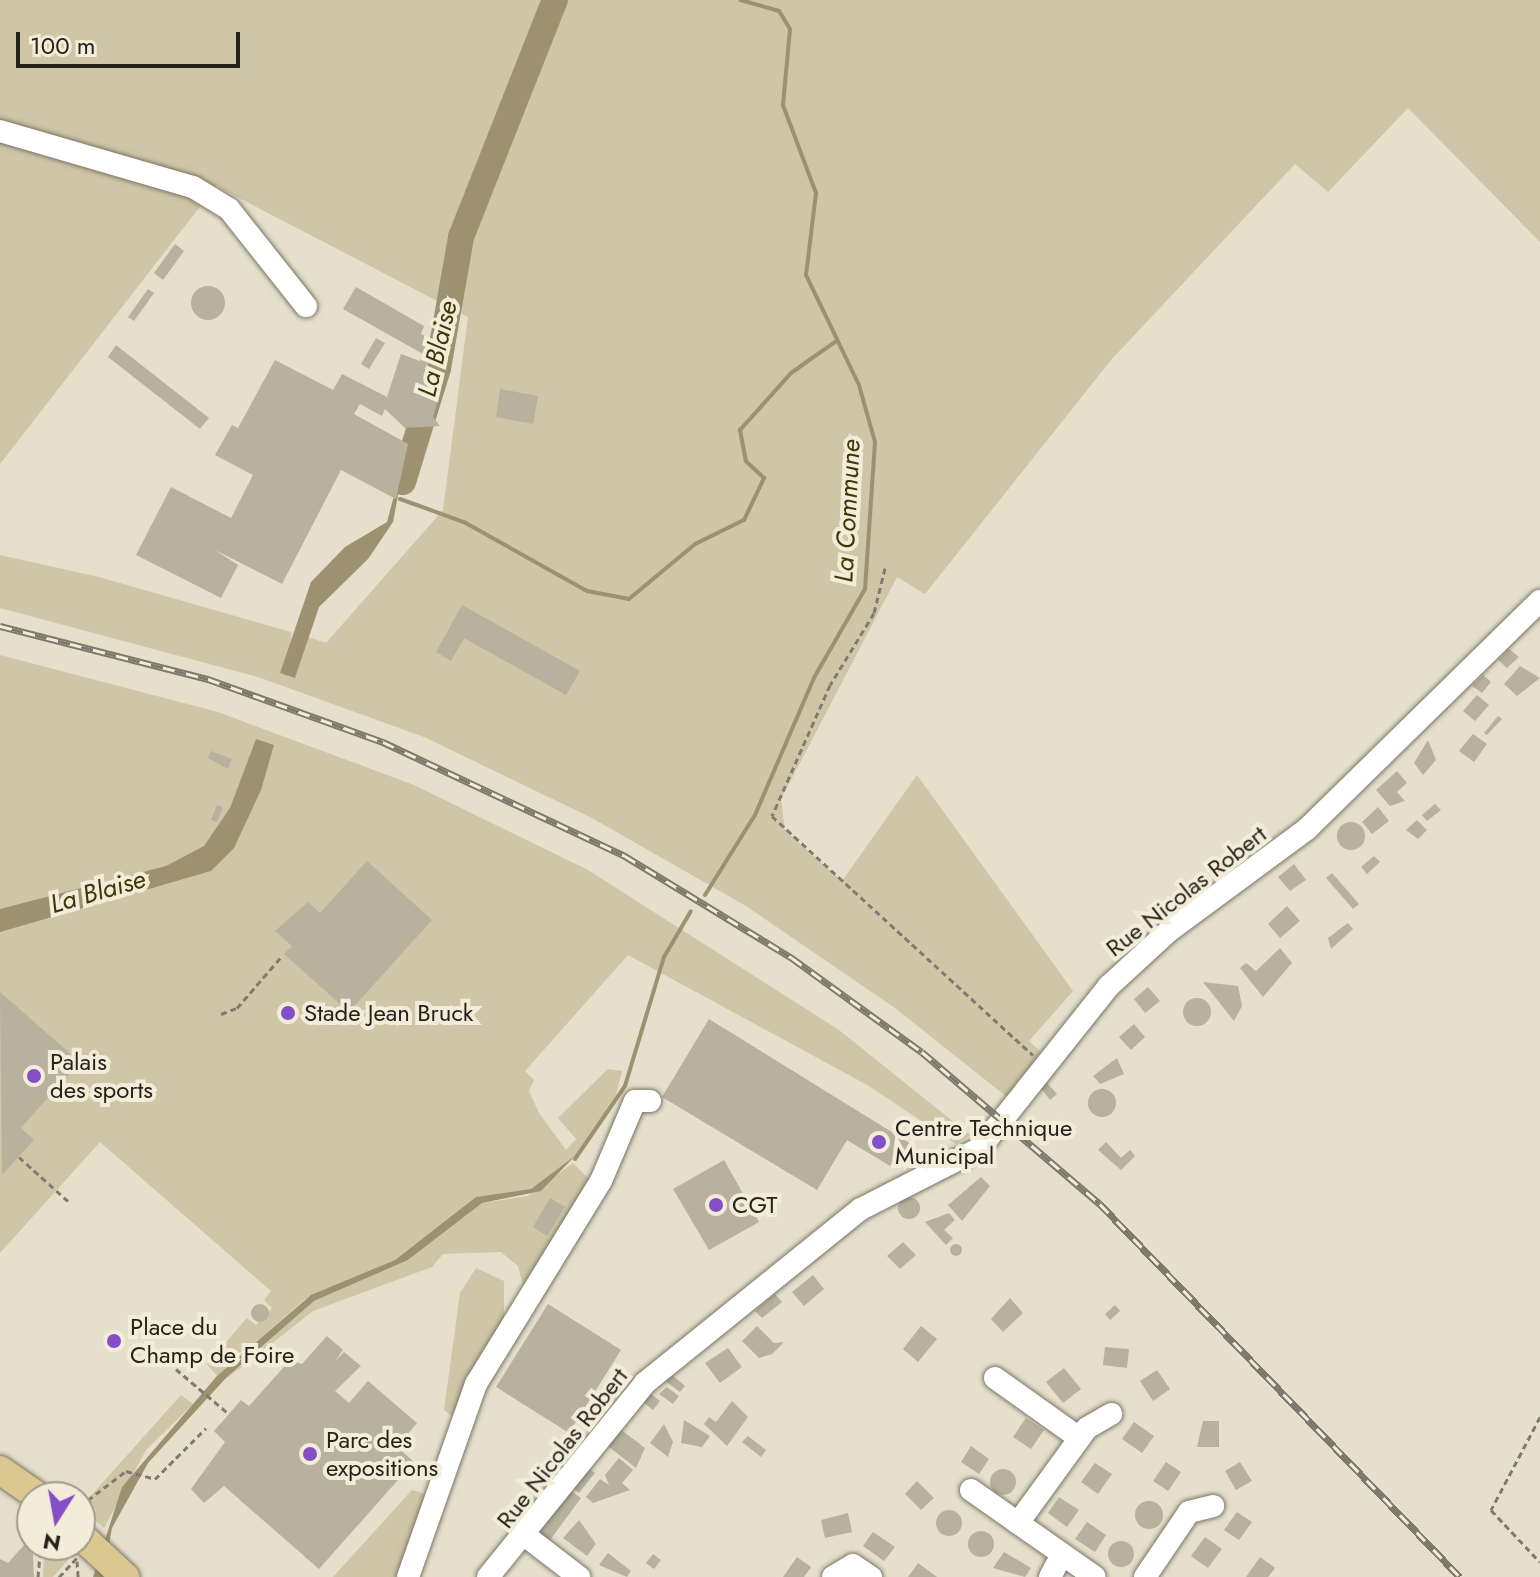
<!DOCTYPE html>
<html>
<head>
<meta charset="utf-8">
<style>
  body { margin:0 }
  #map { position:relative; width:1540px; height:1577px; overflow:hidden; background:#e5dfcc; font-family:Jost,sans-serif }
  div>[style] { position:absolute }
  .green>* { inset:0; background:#cfc5a7 }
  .water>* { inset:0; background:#9d9270 }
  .stream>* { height:4px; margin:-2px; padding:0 2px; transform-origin:2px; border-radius:2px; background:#9d9270 }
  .river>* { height:26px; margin:-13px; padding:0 13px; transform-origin:13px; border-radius:13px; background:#9d9270 }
  .building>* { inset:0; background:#b7b19e }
  .round { border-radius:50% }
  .path>* { height:3px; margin-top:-1.5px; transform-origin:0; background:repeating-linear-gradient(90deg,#7f7b6e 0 6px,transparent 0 10px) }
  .roads { filter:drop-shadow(0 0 2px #7b7564) drop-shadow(0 0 2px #7b7564) }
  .minor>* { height:22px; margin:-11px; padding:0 11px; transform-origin:11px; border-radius:11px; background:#fff }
  .major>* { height:28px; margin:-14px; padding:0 14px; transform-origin:14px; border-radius:14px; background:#dbc890 }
  .rail>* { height:7px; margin-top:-3.5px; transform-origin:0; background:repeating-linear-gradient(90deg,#f3ecd9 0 12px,#7e796d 0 24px); box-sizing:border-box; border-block:2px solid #7e796d }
  .dots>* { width:22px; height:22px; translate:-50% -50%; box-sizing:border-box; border:4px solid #f3ecd9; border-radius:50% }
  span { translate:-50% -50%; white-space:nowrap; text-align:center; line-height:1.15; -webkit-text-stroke:8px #f3ecd9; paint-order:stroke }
  .street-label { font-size:24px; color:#25221b }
  .poi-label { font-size:24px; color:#25221b }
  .left { translate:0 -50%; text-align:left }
  .water-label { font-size:26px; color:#433507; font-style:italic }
  .north { position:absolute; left:16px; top:1481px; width:80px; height:80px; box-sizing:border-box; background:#f3ecd9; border:2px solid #a19b8d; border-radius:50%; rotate:191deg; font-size:22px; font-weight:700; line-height:32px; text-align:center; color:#25221b }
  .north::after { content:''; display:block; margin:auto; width:28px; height:36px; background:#834ec6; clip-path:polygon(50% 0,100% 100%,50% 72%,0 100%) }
  .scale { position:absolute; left:16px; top:32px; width:224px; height:36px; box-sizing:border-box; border:4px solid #25221b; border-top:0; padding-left:10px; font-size:24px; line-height:28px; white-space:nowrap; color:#25221b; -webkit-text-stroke:6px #f3ecd9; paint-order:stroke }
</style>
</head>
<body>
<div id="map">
  <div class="green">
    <div style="clip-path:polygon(0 0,1540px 0,1540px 242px,1408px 108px,1328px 192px,1295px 164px,1111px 360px,925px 594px,897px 577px,781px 799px,785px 830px,842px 881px,917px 775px,1073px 991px,1029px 1041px,1041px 1052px,1007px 1097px,895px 1008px,746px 906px,592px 818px,424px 737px,258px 677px,0 608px,0 555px,99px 577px,291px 632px,295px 678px,308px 637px,326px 643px,443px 510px,468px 317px,216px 186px,0 464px)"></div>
    <div style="clip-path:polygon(0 655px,218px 712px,414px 785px,588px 870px,839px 1030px,970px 1135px,956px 1144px,869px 1086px,628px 955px,525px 1071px,534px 1080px,529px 1091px,539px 1113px,566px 1150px,576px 1139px,558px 1118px,608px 1069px,622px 1071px,615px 1098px,576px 1155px,531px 1189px,476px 1197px,395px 1260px,305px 1299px,217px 1376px,207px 1364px,247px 1318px,256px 1325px,272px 1308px,264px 1300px,271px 1291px,100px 1142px,0 1253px)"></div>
    <div style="clip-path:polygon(573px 1163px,590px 1180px,523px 1285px,518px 1266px,501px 1252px,443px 1254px,432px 1267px,313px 1311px,224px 1381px,314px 1301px,408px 1260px,482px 1203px,528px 1196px)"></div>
    <div style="clip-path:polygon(476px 1268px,504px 1281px,504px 1317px,453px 1417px,444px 1410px,460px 1293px)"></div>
    <div style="clip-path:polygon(181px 1395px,193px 1404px,146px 1450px,104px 1528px,90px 1516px,88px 1499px)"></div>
    <div style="clip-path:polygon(412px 1490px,425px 1494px,400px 1577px,333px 1577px)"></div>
    <div style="clip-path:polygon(45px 1545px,76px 1551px,53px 1577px,43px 1577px)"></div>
  </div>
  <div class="water">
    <div style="clip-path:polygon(408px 443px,393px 522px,368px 559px,319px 607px,295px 678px,280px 673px,311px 582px,345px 547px,387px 522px)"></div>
    <div style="clip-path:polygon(256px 739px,274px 745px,261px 790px,234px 848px,211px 871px,0 932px,0 909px,166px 866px,204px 846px,230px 808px)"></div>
    <div style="clip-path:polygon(576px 1155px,541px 1191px,482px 1203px,408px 1260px,314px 1301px,225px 1379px,148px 1463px,112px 1528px,103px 1577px,93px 1577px,122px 1487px,217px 1376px,311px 1295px,395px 1260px,476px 1197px,531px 1189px)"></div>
  </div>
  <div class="stream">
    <div style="left:400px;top:499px;width:68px;rotate:19.8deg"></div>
    <div style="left:464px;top:522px;width:141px;rotate:29.3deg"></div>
    <div style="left:587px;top:591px;width:43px;rotate:10.8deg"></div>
    <div style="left:629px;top:599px;width:86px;rotate:-39.8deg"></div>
    <div style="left:695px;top:544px;width:55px;rotate:-26.1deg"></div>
    <div style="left:744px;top:520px;width:47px;rotate:-64.5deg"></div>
    <div style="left:764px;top:478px;width:25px;rotate:-137deg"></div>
    <div style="left:746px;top:461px;width:32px;rotate:-101deg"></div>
    <div style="left:740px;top:430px;width:76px;rotate:-48.2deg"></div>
    <div style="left:791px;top:373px;width:54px;rotate:-35.2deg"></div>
    <div style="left:705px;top:895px;width:94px;rotate:-58deg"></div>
    <div style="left:755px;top:815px;width:151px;rotate:-66.7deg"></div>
    <div style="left:815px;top:676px;width:100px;rotate:-60.1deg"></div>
    <div style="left:865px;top:589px;width:147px;rotate:-86.1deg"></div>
    <div style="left:875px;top:442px;width:59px;rotate:-105.7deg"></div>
    <div style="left:859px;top:385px;width:122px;rotate:-115.7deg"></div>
    <div style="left:806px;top:275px;width:83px;rotate:-83deg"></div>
    <div style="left:816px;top:193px;width:94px;rotate:-110.6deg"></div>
    <div style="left:783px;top:105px;width:76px;rotate:-84.7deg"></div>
    <div style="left:790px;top:29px;width:21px;rotate:-121deg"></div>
    <div style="left:779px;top:11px;width:40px;rotate:-164deg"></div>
    <div style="left:575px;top:1159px;width:88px;rotate:-55.6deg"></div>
    <div style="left:625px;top:1086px;width:135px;rotate:-73.2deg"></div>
    <div style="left:664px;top:957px;width:53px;rotate:-59.6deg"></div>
  </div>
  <div class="river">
    <div style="left:403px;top:482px;width:119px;rotate:-72.9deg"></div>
    <div style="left:438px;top:368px;width:133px;rotate:-80deg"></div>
    <div style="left:461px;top:237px;width:255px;rotate:-68.4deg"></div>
  </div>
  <div class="building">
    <div style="clip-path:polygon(175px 244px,184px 251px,163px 280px,154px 273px)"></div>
    <div class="round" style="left:191px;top:286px;width:34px;height:34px"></div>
    <div style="clip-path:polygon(356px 287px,424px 326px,421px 334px,432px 340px,424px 394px,438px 400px,433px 417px,440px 426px,405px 428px,385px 409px,382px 416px,360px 404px,354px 414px,408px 444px,396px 499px,341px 470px,282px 584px,215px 550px,238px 565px,221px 598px,136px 555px,171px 487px,231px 518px,253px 475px,215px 455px,232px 425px,238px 428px,275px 360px,333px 390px,342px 374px,387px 397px,401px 354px,420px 361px,423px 354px,343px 309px)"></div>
    <div style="clip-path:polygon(148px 289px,154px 293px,134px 321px,128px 317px)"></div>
    <div style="clip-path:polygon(376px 338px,385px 343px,369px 369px,361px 364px)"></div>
    <div style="clip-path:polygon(116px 345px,209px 418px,200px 429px,108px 357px)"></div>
    <div style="clip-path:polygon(500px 389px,538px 396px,533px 424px,496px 417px)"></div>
    <div style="clip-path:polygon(462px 605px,580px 671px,566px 695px,464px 638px,451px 661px,436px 652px)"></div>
    <div style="clip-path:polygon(1509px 649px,1519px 657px,1507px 668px,1498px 660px)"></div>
    <div style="clip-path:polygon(1520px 666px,1540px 678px,1517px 696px,1504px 684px)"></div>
    <div style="clip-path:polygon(1483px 675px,1491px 682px,1482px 693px,1472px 686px)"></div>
    <div style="clip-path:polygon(1477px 695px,1489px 705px,1475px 721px,1463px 711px)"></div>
    <div style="clip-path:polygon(1498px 716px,1502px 719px,1487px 735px,1484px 733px)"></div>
    <div style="clip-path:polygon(1473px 734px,1487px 744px,1474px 762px,1459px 751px)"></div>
    <div style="clip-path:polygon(1428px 740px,1436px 760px,1423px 775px,1414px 763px)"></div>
    <div style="clip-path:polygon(211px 751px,232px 759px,228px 769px,208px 758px)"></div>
    <div style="clip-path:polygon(1397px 771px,1407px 783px,1397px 792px,1405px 801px,1390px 806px,1376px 790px)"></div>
    <div style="clip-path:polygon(1435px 804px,1441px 810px,1427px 821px,1422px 815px)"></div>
    <div style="clip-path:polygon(217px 805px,223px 807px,217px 822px,211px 820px)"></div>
    <div style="clip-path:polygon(1378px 807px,1389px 821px,1372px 834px,1362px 822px)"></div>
    <div style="clip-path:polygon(1417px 820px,1427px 830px,1418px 839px,1406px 830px)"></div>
    <div class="round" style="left:1337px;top:822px;width:28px;height:28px"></div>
    <div style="clip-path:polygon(1374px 856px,1380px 862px,1367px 874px,1361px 867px)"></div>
    <div style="clip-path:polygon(367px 861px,432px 920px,349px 1012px,284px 954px,292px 946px,275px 931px,308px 902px,320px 913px)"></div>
    <div style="clip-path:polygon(1294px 864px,1306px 880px,1290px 891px,1278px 877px)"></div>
    <div style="clip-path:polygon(1332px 873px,1359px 904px,1353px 909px,1326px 878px)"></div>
    <div style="clip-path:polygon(1287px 906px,1300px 921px,1280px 938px,1268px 924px)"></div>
    <div style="clip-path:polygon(1348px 923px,1353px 929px,1331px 949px,1328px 938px)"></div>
    <div style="clip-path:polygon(1280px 948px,1292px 963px,1263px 997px,1240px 968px,1246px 963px,1256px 971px)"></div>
    <div style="clip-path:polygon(1203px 982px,1238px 986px,1242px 1006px,1234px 1021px)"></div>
    <div style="clip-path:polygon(1148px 987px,1160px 1001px,1145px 1013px,1134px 999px)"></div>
    <div style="clip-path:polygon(0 992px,80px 1062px,21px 1128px,34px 1140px,2px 1175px)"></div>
    <div class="round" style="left:1183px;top:998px;width:28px;height:28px"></div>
    <div style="clip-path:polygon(709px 1019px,911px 1144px,901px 1160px,895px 1157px,890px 1166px,847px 1140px,817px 1190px,662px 1097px)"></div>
    <div style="clip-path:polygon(1134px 1024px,1145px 1037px,1131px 1050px,1119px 1037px)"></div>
    <div style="clip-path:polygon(1117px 1058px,1124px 1074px,1100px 1084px,1093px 1076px)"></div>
    <div style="clip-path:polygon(1046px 1082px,1057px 1094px,1050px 1100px,1040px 1087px)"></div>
    <div class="round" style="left:1088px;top:1089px;width:28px;height:28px"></div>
    <div style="clip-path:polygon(1106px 1142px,1121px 1158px,1130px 1150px,1135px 1156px,1121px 1170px,1098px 1150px)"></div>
    <div style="clip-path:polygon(724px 1160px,759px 1222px,709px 1250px,673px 1189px)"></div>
    <div style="clip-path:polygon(981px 1177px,990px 1186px,962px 1221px,948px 1205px)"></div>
    <div class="round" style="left:898px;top:1197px;width:22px;height:22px"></div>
    <div style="clip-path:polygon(550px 1198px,565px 1207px,547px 1236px,533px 1227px)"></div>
    <div style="clip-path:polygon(949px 1213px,955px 1220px,944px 1230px,953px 1238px,946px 1245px,925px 1222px)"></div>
    <div style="clip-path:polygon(903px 1242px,916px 1255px,900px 1269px,887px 1256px)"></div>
    <div class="round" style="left:950px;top:1244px;width:12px;height:12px"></div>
    <div style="clip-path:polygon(813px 1275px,824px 1289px,804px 1306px,792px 1292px)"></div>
    <div style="clip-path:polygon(775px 1294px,782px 1302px,762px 1318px,755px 1311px)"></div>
    <div style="clip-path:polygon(1010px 1298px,1023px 1313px,1003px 1332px,991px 1319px)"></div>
    <div class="round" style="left:251px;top:1304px;width:18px;height:18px"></div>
    <div style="clip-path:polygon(548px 1304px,621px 1350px,569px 1433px,496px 1387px)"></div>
    <div style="clip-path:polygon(1115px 1305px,1120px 1311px,1110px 1320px,1105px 1314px)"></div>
    <div style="clip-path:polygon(757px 1326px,774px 1343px,784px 1342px,772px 1354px,759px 1358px,742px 1341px)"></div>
    <div style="clip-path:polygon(921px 1326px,937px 1339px,918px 1362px,903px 1349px)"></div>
    <div style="clip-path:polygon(327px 1336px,343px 1350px,335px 1361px,344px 1352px,361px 1366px,335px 1391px,349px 1403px,368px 1381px,417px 1423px,397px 1447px,414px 1462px,319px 1569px,224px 1486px,204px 1503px,191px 1489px,225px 1442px,214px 1431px,229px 1414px,241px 1400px,249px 1406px,290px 1360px,302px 1364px)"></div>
    <div style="clip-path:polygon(1105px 1347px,1129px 1349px,1127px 1368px,1103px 1365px)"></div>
    <div style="clip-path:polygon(728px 1348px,742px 1367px,720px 1383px,705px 1363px)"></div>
    <div style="clip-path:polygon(1064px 1368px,1081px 1389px,1063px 1403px,1046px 1382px)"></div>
    <div style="clip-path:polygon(1157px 1370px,1170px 1389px,1153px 1401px,1140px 1381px)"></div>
    <div style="clip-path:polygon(671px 1374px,685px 1386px,680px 1392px,665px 1381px)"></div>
    <div style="clip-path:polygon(667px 1387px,679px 1396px,673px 1404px,659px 1394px)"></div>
    <div style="clip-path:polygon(651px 1394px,660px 1401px,653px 1410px,643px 1402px)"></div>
    <div style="clip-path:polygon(732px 1401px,748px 1417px,727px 1446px,704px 1424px,709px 1417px,716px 1422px)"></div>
    <div style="clip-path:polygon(1026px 1418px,1044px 1430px,1031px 1449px,1013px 1437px)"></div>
    <div style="clip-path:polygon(684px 1420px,710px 1436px,702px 1447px,681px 1443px)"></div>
    <div style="clip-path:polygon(1203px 1421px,1219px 1421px,1219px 1447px,1197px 1447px)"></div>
    <div style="clip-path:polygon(1134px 1422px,1154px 1436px,1142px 1453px,1122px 1439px)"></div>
    <div style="clip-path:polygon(664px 1424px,673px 1442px,668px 1457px,650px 1443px)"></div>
    <div style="clip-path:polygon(620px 1429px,645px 1448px,636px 1468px,608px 1446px)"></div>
    <div style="clip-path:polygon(748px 1436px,766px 1450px,761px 1457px,742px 1442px)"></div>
    <div style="clip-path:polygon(971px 1446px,989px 1459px,979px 1474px,961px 1462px)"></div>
    <div style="clip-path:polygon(619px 1458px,633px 1470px,622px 1483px,630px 1490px,593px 1503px,586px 1497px,600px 1479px,609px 1485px,605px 1475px)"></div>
    <div style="clip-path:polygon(1166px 1462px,1181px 1472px,1168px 1491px,1153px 1481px)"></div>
    <div style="clip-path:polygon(1240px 1462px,1252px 1481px,1236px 1490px,1225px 1471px)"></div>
    <div style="clip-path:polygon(1095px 1463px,1112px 1474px,1098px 1494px,1081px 1482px)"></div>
    <div style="clip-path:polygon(588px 1468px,595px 1473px,579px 1493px,573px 1488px)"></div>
    <div class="round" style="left:990px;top:1469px;width:26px;height:26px"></div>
    <div style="clip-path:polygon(917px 1481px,934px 1498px,921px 1510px,905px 1494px)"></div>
    <div style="clip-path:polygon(571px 1491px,581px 1498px,547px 1544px,537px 1536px)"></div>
    <div style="clip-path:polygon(1059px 1497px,1079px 1510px,1067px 1527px,1048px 1513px)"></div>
    <div class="round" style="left:1135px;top:1501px;width:28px;height:28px"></div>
    <div class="round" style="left:936px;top:1510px;width:26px;height:26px"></div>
    <div style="clip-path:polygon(1237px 1512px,1252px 1522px,1239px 1540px,1224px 1530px)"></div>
    <div style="clip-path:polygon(848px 1513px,852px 1532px,825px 1538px,821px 1520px)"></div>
    <div style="clip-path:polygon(579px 1520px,596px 1544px,587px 1556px,563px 1538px)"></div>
    <div style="clip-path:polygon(1087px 1522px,1106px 1535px,1095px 1552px,1075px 1539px)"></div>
    <div class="round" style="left:968px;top:1531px;width:26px;height:26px"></div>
    <div style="clip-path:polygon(873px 1532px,895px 1547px,884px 1561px,863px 1546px)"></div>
    <div style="clip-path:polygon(32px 1536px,34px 1577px,0 1577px,0 1559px,8px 1563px)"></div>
    <div style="clip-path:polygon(1205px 1537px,1222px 1549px,1208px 1568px,1191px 1556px)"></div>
    <div class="round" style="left:1108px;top:1541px;width:26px;height:26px"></div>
    <div style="clip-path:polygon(1004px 1552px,1031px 1568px,1025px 1577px,993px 1568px)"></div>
    <div style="clip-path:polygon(608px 1553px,631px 1571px,627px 1577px,599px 1565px)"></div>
    <div style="clip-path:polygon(653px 1554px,661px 1560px,654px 1569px,646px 1563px)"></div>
    <div style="clip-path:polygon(797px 1557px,811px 1567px,804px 1577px,783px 1577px)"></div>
    <div style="clip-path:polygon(1260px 1557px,1275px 1568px,1268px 1577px,1246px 1577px)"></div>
    <div style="clip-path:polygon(918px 1563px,929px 1571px,937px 1577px,908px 1577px)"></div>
  </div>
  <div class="path">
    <div style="left:885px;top:568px;width:46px;rotate:103.7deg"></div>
    <div style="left:874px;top:613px;width:84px;rotate:121.4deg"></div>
    <div style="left:830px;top:685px;width:143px;rotate:113.9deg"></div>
    <div style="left:772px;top:816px;width:354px;rotate:42.5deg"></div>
    <div style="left:221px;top:1014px;width:17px;rotate:-21deg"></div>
    <div style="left:237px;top:1008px;width:67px;rotate:-49.2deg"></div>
    <div style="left:19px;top:1157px;width:69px;rotate:42deg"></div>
    <div style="left:176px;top:1369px;width:70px;rotate:40.3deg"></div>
    <div style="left:1540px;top:1417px;width:105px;rotate:117.8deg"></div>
    <div style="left:1491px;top:1510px;width:71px;rotate:46.7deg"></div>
    <div style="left:56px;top:1483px;width:22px;rotate:39deg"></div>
    <div style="left:80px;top:1506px;width:58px;rotate:-37.3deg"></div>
    <div style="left:126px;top:1471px;width:30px;rotate:15deg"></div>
    <div style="left:155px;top:1479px;width:72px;rotate:-45deg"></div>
    <div style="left:77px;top:1561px;width:16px;rotate:86deg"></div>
    <div style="left:38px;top:1577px;width:32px;rotate:-85deg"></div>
    <div style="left:59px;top:1577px;width:26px;rotate:-47deg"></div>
  </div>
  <div class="roads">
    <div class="minor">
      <div style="left:0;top:131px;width:201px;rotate:16.2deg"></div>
      <div style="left:193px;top:187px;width:42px;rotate:31.4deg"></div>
      <div style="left:229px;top:209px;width:124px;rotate:51.6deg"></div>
      <div style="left:995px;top:1378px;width:103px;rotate:35.5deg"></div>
      <div style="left:971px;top:1490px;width:151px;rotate:35.1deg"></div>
      <div style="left:1018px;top:1523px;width:117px;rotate:-54deg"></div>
      <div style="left:1087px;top:1428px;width:28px;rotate:-30deg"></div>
      <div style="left:527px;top:1537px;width:66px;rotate:37.6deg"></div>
      <div style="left:408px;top:1577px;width:205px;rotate:-70.6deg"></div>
      <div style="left:476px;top:1384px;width:238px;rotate:-58.4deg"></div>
      <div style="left:601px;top:1181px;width:87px;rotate:-67deg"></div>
      <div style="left:635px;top:1101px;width:15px"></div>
      <div style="left:488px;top:1577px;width:250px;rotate:-51deg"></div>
      <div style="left:645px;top:1383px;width:277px;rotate:-38.9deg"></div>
      <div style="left:861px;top:1209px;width:134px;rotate:-27.1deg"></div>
      <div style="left:980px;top:1148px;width:207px;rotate:-51.5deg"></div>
      <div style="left:1109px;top:986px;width:83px;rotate:-42.6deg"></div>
      <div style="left:1170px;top:930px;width:170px;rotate:-36.4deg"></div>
      <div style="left:1307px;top:829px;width:326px;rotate:-44.4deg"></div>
      <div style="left:833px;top:1577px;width:23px;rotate:-31deg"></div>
      <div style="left:853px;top:1565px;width:22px;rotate:34deg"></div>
      <div style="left:1050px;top:1577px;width:24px;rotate:-62deg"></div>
      <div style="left:1145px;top:1577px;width:78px;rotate:-55.9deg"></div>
      <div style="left:1189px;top:1512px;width:25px;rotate:-14deg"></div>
    </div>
    <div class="major">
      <div style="left:0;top:1470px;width:47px;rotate:34.7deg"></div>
      <div style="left:80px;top:1535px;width:62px;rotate:43deg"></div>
    </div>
  </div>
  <div class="rail">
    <div style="left:0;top:626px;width:215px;rotate:14.3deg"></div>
    <div style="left:208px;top:679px;width:186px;rotate:19.8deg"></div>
    <div style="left:383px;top:742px;width:268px;rotate:25.2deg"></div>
    <div style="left:625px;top:856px;width:196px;rotate:31.4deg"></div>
    <div style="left:792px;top:958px;width:160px;rotate:35.9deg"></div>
    <div style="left:922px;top:1052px;width:234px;rotate:40.5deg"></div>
    <div style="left:1100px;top:1204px;width:518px;rotate:46.02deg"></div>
  </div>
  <div class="dots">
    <div style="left:288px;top:1013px;background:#834ec6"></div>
    <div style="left:34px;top:1076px;background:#834ec6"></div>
    <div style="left:879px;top:1142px;background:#834ec6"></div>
    <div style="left:716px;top:1205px;background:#834ec6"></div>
    <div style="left:114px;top:1341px;background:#834ec6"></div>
    <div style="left:310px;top:1454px;background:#834ec6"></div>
  </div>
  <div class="street-label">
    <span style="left:1186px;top:891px;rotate:-38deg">Rue Nicolas Robert</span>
    <span style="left:562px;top:1448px;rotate:-52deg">Rue Nicolas Robert</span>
  </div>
  <div class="poi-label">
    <span class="left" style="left:304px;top:1013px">Stade Jean Bruck</span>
    <span class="left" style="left:50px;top:1076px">Palais<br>des sports</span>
    <span class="left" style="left:895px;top:1142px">Centre Technique<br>Municipal</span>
    <span class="left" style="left:732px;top:1205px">CGT</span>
    <span class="left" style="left:130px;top:1341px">Place du<br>Champ de Foire</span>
    <span class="left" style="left:326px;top:1454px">Parc des<br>expositions</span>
  </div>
  <div class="water-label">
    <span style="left:438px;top:349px;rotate:-77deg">La Blaise</span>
    <span style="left:848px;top:511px;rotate:-87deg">La Commune</span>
    <span style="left:98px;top:892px;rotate:-16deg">La Blaise</span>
  </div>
  <div class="north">N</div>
  <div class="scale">100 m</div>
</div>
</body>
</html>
